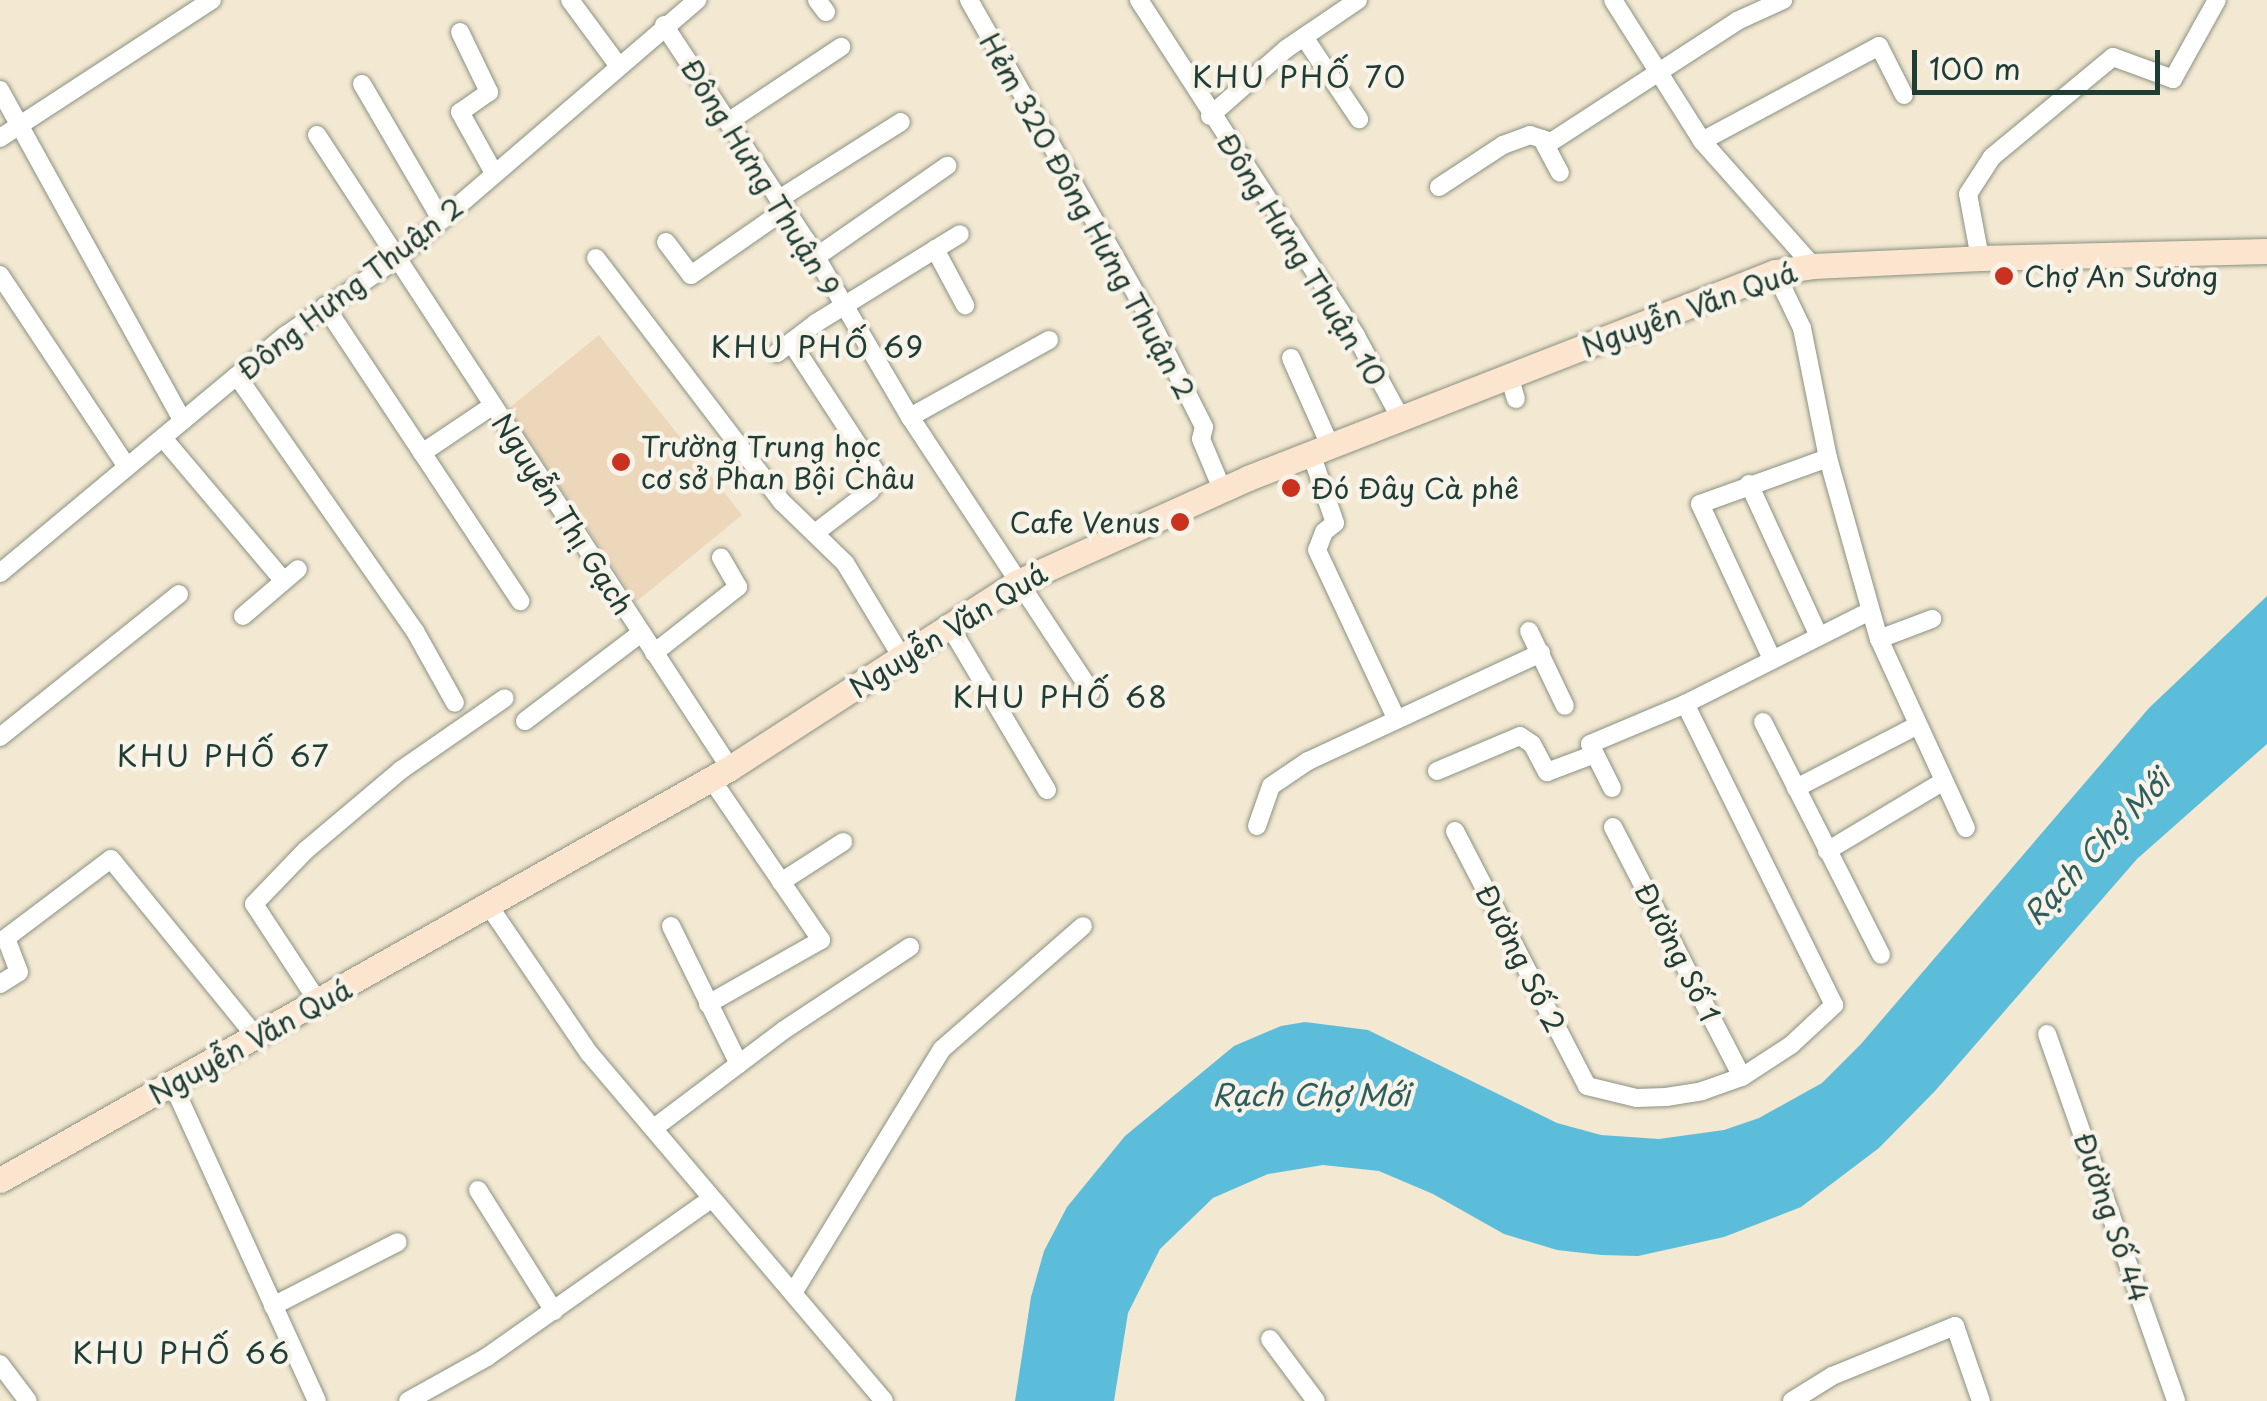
<!DOCTYPE html>
<html>
<head>
<meta charset="utf-8">
<style>
  body { margin:0 }
  #map { position:relative; width:2267px; height:1401px; overflow:hidden; background:#f3e8d1; font-family:"Playpen Sans",sans-serif }
  div>[style] { position:absolute }
  .built>* { inset:0; background:#edd7bb }
  .water>* { inset:0; background:#5cbddb }
  .roads { filter:drop-shadow(0 0 2px #899282) drop-shadow(0 0 2px #899282) }
  .street>* { height:18px; margin:-9px; padding:0 9px; transform-origin:9px; border-radius:9px; background:#fff }
  .secondary>* { height:25px; margin:-12.5px; padding:0 12.5px; transform-origin:12.5px; border-radius:12.5px; background:#fce5cf }
  .dots>* { width:28px; height:28px; translate:-50% -50%; box-sizing:border-box; border:5px solid #f7f3e8; border-radius:50% }
  span { translate:-50% -50%; white-space:nowrap; text-align:center; line-height:1.15; -webkit-text-stroke:9px #f7f3e8; paint-order:stroke }
  .street-label { font-size:28px; color:#1f3d34 }
  .poi-label { font-size:28px; color:#1f3d34 }
  .left { translate:0 -50%; text-align:left }
  .right { translate:-100% -50%; text-align:right }
  .neighbourhood-label { font-size:30px; color:#1f3d34; letter-spacing:2.5px }
  .water-label { font-size:30px; color:#2e5d5e; font-style:italic }
  .scale { position:absolute; left:1912px; top:50px; width:248px; height:45px; box-sizing:border-box; border:5px solid #1f3d34; border-top:0; padding-left:12px; font-size:30px; line-height:35px; white-space:nowrap; color:#1f3d34; -webkit-text-stroke:8px #f7f3e8; paint-order:stroke }
</style>
</head>
<body>
<div id="map">
  <div class="built">
    <div style="clip-path:polygon(599px 335px,742px 515px,636px 602px,508px 409px)"></div>
  </div>
  <div class="water">
    <div style="clip-path:polygon(2267px 596px,2267px 744px,2137px 859px,1935px 1091px,1879px 1148px,1801px 1207px,1724px 1237px,1638px 1256px,1601px 1255px,1557px 1250px,1504px 1234px,1433px 1194px,1379px 1171px,1323px 1165px,1268px 1174px,1213px 1198px,1160px 1249px,1128px 1313px,1114px 1401px,1015px 1401px,1031px 1297px,1044px 1251px,1067px 1207px,1125px 1136px,1234px 1046px,1281px 1026px,1305px 1022px,1368px 1030px,1557px 1123px,1601px 1135px,1659px 1139px,1724px 1130px,1759px 1118px,1822px 1083px,1861px 1044px,2149px 708px)"></div>
  </div>
  <div class="roads">
    <div class="street">
      <div style="left:570px;top:0;width:81px;rotate:53.6deg"></div>
      <div style="left:817px;top:0;width:15px;rotate:53deg"></div>
      <div style="left:969px;top:0;width:354px;rotate:60.4deg"></div>
      <div style="left:1144px;top:308px;width:133px;rotate:63.2deg"></div>
      <div style="left:1204px;top:427px;width:12px;rotate:104deg"></div>
      <div style="left:1201px;top:439px;width:54px;rotate:67.2deg"></div>
      <div style="left:1139px;top:0;width:400px;rotate:57.1deg"></div>
      <div style="left:1356px;top:336px;width:92px;rotate:61.5deg"></div>
      <div style="left:1613px;top:0;width:167px;rotate:57.7deg"></div>
      <div style="left:1702px;top:141px;width:167px;rotate:48.4deg"></div>
      <div style="left:664px;top:25px;width:258px;rotate:56.6deg"></div>
      <div style="left:806px;top:240px;width:205px;rotate:59.6deg"></div>
      <div style="left:910px;top:417px;width:329px;rotate:56.6deg"></div>
      <div style="left:460px;top:32px;width:67px;rotate:64.2deg"></div>
      <div style="left:489px;top:92px;width:35px;rotate:145deg"></div>
      <div style="left:460px;top:112px;width:70px;rotate:60.9deg"></div>
      <div style="left:1304px;top:37px;width:99px;rotate:56.1deg"></div>
      <div style="left:362px;top:84px;width:156px;rotate:59.7deg"></div>
      <div style="left:0;top:90px;width:378px;rotate:61.1deg"></div>
      <div style="left:1210px;top:116px;width:101px;rotate:-41.4deg"></div>
      <div style="left:1286px;top:49px;width:87px;rotate:-34.2deg"></div>
      <div style="left:728px;top:122px;width:136px;rotate:-33.6deg"></div>
      <div style="left:317px;top:135px;width:756px;rotate:56.88deg"></div>
      <div style="left:0;top:138px;width:253px;rotate:-33.1deg"></div>
      <div style="left:1542px;top:139px;width:38px;rotate:62deg"></div>
      <div style="left:1702px;top:141px;width:201px;rotate:-28.2deg"></div>
      <div style="left:1879px;top:46px;width:55px;rotate:63deg"></div>
      <div style="left:1439px;top:187px;width:77px;rotate:-33.3deg"></div>
      <div style="left:1503px;top:145px;width:29px;rotate:-20deg"></div>
      <div style="left:1530px;top:135px;width:22px;rotate:18deg"></div>
      <div style="left:1551px;top:142px;width:222px;rotate:-33deg"></div>
      <div style="left:1737px;top:21px;width:51px;rotate:-24.5deg"></div>
      <div style="left:779px;top:199px;width:144px;rotate:-32.3deg"></div>
      <div style="left:666px;top:242px;width:41px;rotate:52.9deg"></div>
      <div style="left:691px;top:275px;width:116px;rotate:-34.8deg"></div>
      <div style="left:935px;top:249px;width:64px;rotate:61.8deg"></div>
      <div style="left:816px;top:257px;width:160px;rotate:-34.8deg"></div>
      <div style="left:596px;top:258px;width:307px;rotate:52.7deg"></div>
      <div style="left:782px;top:502px;width:88px;rotate:44.1deg"></div>
      <div style="left:845px;top:563px;width:109px;rotate:58.9deg"></div>
      <div style="left:1980px;top:258px;width:65px;rotate:-100.6deg"></div>
      <div style="left:1968px;top:194px;width:44px;rotate:-57deg"></div>
      <div style="left:1992px;top:157px;width:157px;rotate:-39.6deg"></div>
      <div style="left:2113px;top:57px;width:64px;rotate:20.1deg"></div>
      <div style="left:2173px;top:79px;width:90px;rotate:-60.9deg"></div>
      <div style="left:1775px;top:272px;width:62px;rotate:64.3deg"></div>
      <div style="left:1802px;top:328px;width:133px;rotate:78.7deg"></div>
      <div style="left:1828px;top:458px;width:188px;rotate:74.3deg"></div>
      <div style="left:1879px;top:639px;width:208px;rotate:65.3deg"></div>
      <div style="left:0;top:275px;width:230px;rotate:56.5deg"></div>
      <div style="left:325px;top:306px;width:354px;rotate:56.5deg"></div>
      <div style="left:791px;top:342px;width:161px;rotate:56.9deg"></div>
      <div style="left:879px;top:477px;width:17px;rotate:123deg"></div>
      <div style="left:870px;top:491px;width:69px;rotate:142.6deg"></div>
      <div style="left:777px;top:353px;width:49px;rotate:-37.6deg"></div>
      <div style="left:816px;top:323px;width:169px;rotate:-31.7deg"></div>
      <div style="left:1291px;top:358px;width:95px;rotate:65.9deg"></div>
      <div style="left:1509px;top:375px;width:25px;rotate:74deg"></div>
      <div style="left:237px;top:376px;width:311px;rotate:55.1deg"></div>
      <div style="left:415px;top:631px;width:82px;rotate:60.9deg"></div>
      <div style="left:910px;top:417px;width:159px;rotate:-29deg"></div>
      <div style="left:163px;top:438px;width:187px;rotate:49.8deg"></div>
      <div style="left:422px;top:453px;width:84px;rotate:-33.9deg"></div>
      <div style="left:1311px;top:453px;width:74px;rotate:71.1deg"></div>
      <div style="left:1335px;top:523px;width:14px;rotate:141deg"></div>
      <div style="left:1324px;top:532px;width:19px;rotate:111deg"></div>
      <div style="left:1317px;top:550px;width:186px;rotate:64.8deg"></div>
      <div style="left:1749px;top:484px;width:165px;rotate:65.3deg"></div>
      <div style="left:0;top:573px;width:372px;rotate:-39.8deg"></div>
      <div style="left:286px;top:335px;width:132px;rotate:-34.5deg"></div>
      <div style="left:395px;top:260px;width:399px;rotate:-40.7deg"></div>
      <div style="left:243px;top:616px;width:72px;rotate:-40.5deg"></div>
      <div style="left:949px;top:625px;width:192px;rotate:59.3deg"></div>
      <div style="left:1529px;top:631px;width:83px;rotate:64.4deg"></div>
      <div style="left:1879px;top:639px;width:57px;rotate:-20.7deg"></div>
      <div style="left:654px;top:653px;width:107px;rotate:-38.2deg"></div>
      <div style="left:738px;top:587px;width:34px;rotate:-120deg"></div>
      <div style="left:1772px;top:659px;width:171px;rotate:-114.9deg"></div>
      <div style="left:1700px;top:504px;width:136px;rotate:-19.8deg"></div>
      <div style="left:525px;top:721px;width:146px;rotate:-37.2deg"></div>
      <div style="left:1763px;top:722px;width:261px;rotate:63.1deg"></div>
      <div style="left:0;top:737px;width:229px;rotate:-38.6deg"></div>
      <div style="left:1437px;top:771px;width:90px;rotate:-22.9deg"></div>
      <div style="left:1520px;top:736px;width:14px;rotate:34deg"></div>
      <div style="left:1532px;top:744px;width:32px;rotate:62deg"></div>
      <div style="left:1547px;top:772px;width:51px;rotate:-20.6deg"></div>
      <div style="left:1612px;top:788px;width:49px;rotate:-116.6deg"></div>
      <div style="left:1590px;top:744px;width:103px;rotate:-22.8deg"></div>
      <div style="left:1685px;top:704px;width:207px;rotate:-26.7deg"></div>
      <div style="left:1796px;top:788px;width:137px;rotate:-27.3deg"></div>
      <div style="left:1257px;top:826px;width:42px;rotate:-70.7deg"></div>
      <div style="left:1271px;top:786px;width:45px;rotate:-34deg"></div>
      <div style="left:1308px;top:761px;width:257px;rotate:-24.9deg"></div>
      <div style="left:1613px;top:827px;width:281px;rotate:62.7deg"></div>
      <div style="left:1455px;top:831px;width:287px;rotate:62.6deg"></div>
      <div style="left:1587px;top:1086px;width:51px;rotate:13.5deg"></div>
      <div style="left:1637px;top:1098px;width:29px;rotate:-2deg"></div>
      <div style="left:1666px;top:1097px;width:36px;rotate:-9deg"></div>
      <div style="left:1702px;top:1091px;width:42px;rotate:-19.3deg"></div>
      <div style="left:1742px;top:1077px;width:59px;rotate:-33.1deg"></div>
      <div style="left:1791px;top:1045px;width:59px;rotate:-42.9deg"></div>
      <div style="left:1834px;top:1005px;width:336px;rotate:-116.3deg"></div>
      <div style="left:1827px;top:851px;width:136px;rotate:-30.9deg"></div>
      <div style="left:781px;top:882px;width:74px;rotate:-32.8deg"></div>
      <div style="left:489px;top:906px;width:178px;rotate:55.8deg"></div>
      <div style="left:589px;top:1053px;width:456px;rotate:49.7deg"></div>
      <div style="left:671px;top:926px;width:154px;rotate:63.8deg"></div>
      <div style="left:0;top:984px;width:22px;rotate:-32deg"></div>
      <div style="left:19px;top:972px;width:36px;rotate:-111deg"></div>
      <div style="left:6px;top:938px;width:131px;rotate:-37deg"></div>
      <div style="left:111px;top:859px;width:231px;rotate:50.8deg"></div>
      <div style="left:319px;top:1003px;width:118px;rotate:-123.3deg"></div>
      <div style="left:254px;top:904px;width:75px;rotate:-46.1deg"></div>
      <div style="left:306px;top:850px;width:124px;rotate:-40.1deg"></div>
      <div style="left:401px;top:770px;width:126px;rotate:-34.7deg"></div>
      <div style="left:708px;top:1004px;width:130px;rotate:-29.5deg"></div>
      <div style="left:821px;top:940px;width:195px;rotate:-124.3deg"></div>
      <div style="left:2047px;top:1034px;width:389px;rotate:70.6deg"></div>
      <div style="left:173px;top:1085px;width:347px;rotate:65.5deg"></div>
      <div style="left:654px;top:1128px;width:163px;rotate:-37deg"></div>
      <div style="left:784px;top:1030px;width:151px;rotate:-33.4deg"></div>
      <div style="left:478px;top:1190px;width:143px;rotate:57.9deg"></div>
      <div style="left:793px;top:1293px;width:286px;rotate:-58.6deg"></div>
      <div style="left:942px;top:1049px;width:187px;rotate:-41.1deg"></div>
      <div style="left:273px;top:1306px;width:140px;rotate:-27.1deg"></div>
      <div style="left:1270px;top:1339px;width:77px;rotate:53.4deg"></div>
      <div style="left:0;top:1364px;width:46px;rotate:52.9deg"></div>
      <div style="left:408px;top:1401px;width:90px;rotate:-29.1deg"></div>
      <div style="left:487px;top:1357px;width:274px;rotate:-35.2deg"></div>
      <div style="left:1792px;top:1401px;width:47px;rotate:-32deg"></div>
      <div style="left:1832px;top:1376px;width:133px;rotate:-22.1deg"></div>
      <div style="left:1955px;top:1326px;width:79px;rotate:70.9deg"></div>
    </div>
    <div class="secondary">
      <div style="left:0;top:1180px;width:838px;rotate:-29.44deg"></div>
      <div style="left:730px;top:768px;width:343px;rotate:-32.9deg"></div>
      <div style="left:1018px;top:582px;width:252px;rotate:-24.3deg"></div>
      <div style="left:1248px;top:478px;width:566px;rotate:-21.35deg"></div>
      <div style="left:1775px;top:272px;width:38px;rotate:-9deg"></div>
      <div style="left:1813px;top:266px;width:167px;rotate:-2.7deg"></div>
      <div style="left:1980px;top:258px;width:287px;rotate:-1.4deg"></div>
    </div>
  </div>
  <div class="dots">
    <div style="left:2004px;top:276px;background:#c8321e"></div>
    <div style="left:621px;top:462px;background:#c8321e"></div>
    <div style="left:1291px;top:488px;background:#c8321e"></div>
    <div style="left:1180px;top:522px;background:#c8321e"></div>
  </div>
  <div class="street-label">
    <span style="left:761px;top:177px;rotate:58deg">Đông Hưng Thuận 9</span>
    <span style="left:1088px;top:216px;rotate:61deg">Hẻm 320 Đông Hưng Thuận 2</span>
    <span style="left:1302px;top:259px;rotate:58deg">Đông Hưng Thuận 10</span>
    <span style="left:350px;top:288px;rotate:-38deg">Đông Hưng Thuận 2</span>
    <span style="left:1689px;top:309px;rotate:-20deg">Nguyễn Văn Quá</span>
    <span style="left:563px;top:514px;rotate:57deg">Nguyễn Thị Gạch</span>
    <span style="left:948px;top:630px;rotate:-32deg">Nguyễn Văn Quá</span>
    <span style="left:1678px;top:952px;rotate:63deg">Đường Số 1</span>
    <span style="left:1521px;top:958px;rotate:63deg">Đường Số 2</span>
    <span style="left:250px;top:1041px;rotate:-29deg">Nguyễn Văn Quá</span>
    <span style="left:2112px;top:1217px;rotate:71deg">Đường Số 44</span>
  </div>
  <div class="poi-label">
    <span class="left" style="left:2024px;top:276px">Chợ An Sương</span>
    <span class="left" style="left:641px;top:462px">Trường Trung học<br>cơ sở Phan Bội Châu</span>
    <span class="left" style="left:1311px;top:488px">Đó Đây Cà phê</span>
    <span class="right" style="left:1160px;top:522px">Cafe Venus</span>
  </div>
  <div class="neighbourhood-label">
    <span style="left:1300px;top:76px">KHU PHỐ 70</span>
    <span style="left:818px;top:346px">KHU PHỐ 69</span>
    <span style="left:1061px;top:696px">KHU PHỐ 68</span>
    <span style="left:224px;top:755px">KHU PHỐ 67</span>
    <span style="left:182px;top:1352px">KHU PHỐ 66</span>
  </div>
  <div class="water-label">
    <span style="left:2096px;top:847px;rotate:-47deg">Rạch Chợ Mới</span>
    <span style="left:1311px;top:1094px">Rạch Chợ Mới</span>
  </div>
  <div class="scale">100 m</div>
</div>
</body>
</html>
